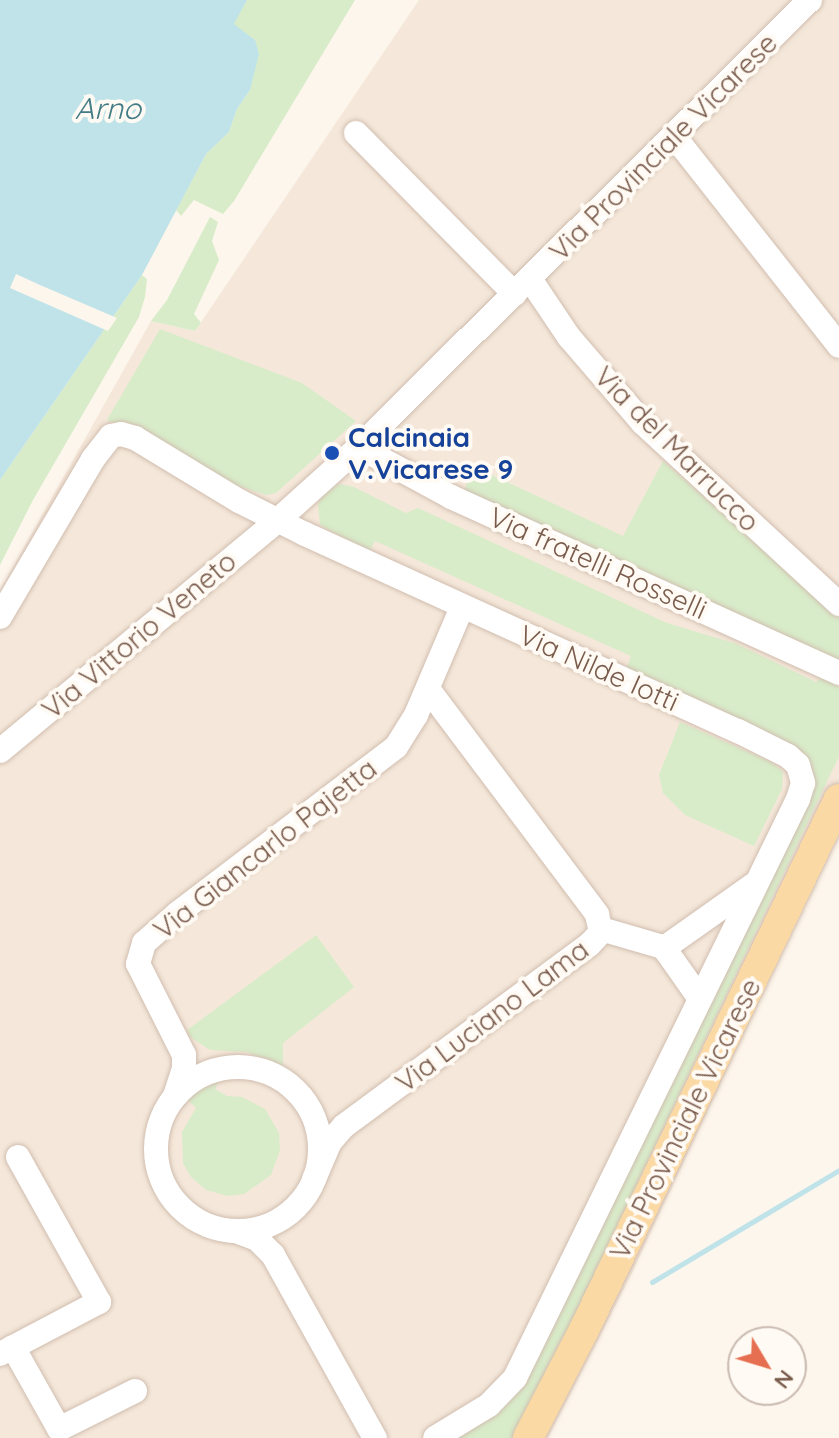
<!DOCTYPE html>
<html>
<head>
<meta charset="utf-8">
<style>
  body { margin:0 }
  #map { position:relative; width:839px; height:1438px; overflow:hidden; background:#fdf6ec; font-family:Quicksand,sans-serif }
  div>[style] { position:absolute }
  .residential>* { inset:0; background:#f5e8da }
  .green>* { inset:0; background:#d8ecc9 }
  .water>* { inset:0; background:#bfe3e8 }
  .pier>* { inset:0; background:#fdf6ec }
  .stream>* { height:5px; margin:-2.5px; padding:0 2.5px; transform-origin:2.5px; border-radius:2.5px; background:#bfe3e8 }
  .roads { filter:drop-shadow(0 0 2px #d1beb0) drop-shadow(0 0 2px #d1beb0) }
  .minor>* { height:24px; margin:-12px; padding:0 12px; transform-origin:12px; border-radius:12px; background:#fff }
  .minor>.ring { margin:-12px; padding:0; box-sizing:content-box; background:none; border:24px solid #fff; border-radius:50% }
  .major>* { height:30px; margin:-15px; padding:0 15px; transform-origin:15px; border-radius:15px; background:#fbd9a5 }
  .dots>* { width:22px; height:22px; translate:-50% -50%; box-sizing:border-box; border:4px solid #fffaf3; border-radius:50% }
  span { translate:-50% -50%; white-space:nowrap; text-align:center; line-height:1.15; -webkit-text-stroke:8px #fffaf3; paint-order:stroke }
  .street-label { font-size:28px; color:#7a5c4d }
  .transit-label { font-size:28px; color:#164399; font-weight:700 }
  .left { translate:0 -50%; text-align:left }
  .water-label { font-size:30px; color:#437c86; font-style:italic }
  .north { position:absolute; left:727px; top:1326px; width:80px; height:80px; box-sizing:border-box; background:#fffaf3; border:2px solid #cabbb1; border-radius:50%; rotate:128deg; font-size:22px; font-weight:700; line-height:32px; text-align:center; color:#7a5c4d }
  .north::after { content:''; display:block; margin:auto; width:28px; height:36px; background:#e76f51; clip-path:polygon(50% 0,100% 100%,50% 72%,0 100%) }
</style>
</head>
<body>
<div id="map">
  <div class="residential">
    <div style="clip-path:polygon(419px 0,839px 0,839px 830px,631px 1275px,548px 1438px,0 1438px,0 590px,151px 321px,195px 331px)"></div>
  </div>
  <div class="green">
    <div style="clip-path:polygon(247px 0,355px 0,234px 201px,223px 214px,194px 200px,181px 216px,176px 210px,206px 154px,229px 132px,237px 109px,250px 90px,255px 40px,233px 24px)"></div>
    <div style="clip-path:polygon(210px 217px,218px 222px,212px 241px,219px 260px,194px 314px,201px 323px,195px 331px,151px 321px,167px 300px)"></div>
    <div style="clip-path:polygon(142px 275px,147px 279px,145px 297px,139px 317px,33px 500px,0 565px,0 480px)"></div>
    <div style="clip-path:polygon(160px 329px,302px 383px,356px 421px,276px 493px,266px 495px,227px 482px,107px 420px)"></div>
    <div style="clip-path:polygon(663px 461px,839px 616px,839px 660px,466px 493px,465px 489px,467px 481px,480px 474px,492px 475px,623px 536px)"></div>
    <div style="clip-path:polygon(339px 484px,354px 487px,406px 513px,418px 508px,667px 623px,737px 644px,816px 682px,823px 676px,839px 687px,839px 756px,532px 1406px,513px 1438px,457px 1438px,496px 1414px,522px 1387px,811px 776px,626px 670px,631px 656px,375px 541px,369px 552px,320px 525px,318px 504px,321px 496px)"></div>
    <div style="clip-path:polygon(680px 722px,771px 762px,783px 772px,782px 789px,754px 846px,685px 815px,663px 793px,659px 775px)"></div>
    <div style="clip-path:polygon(316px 935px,354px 987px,283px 1043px,283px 1067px,247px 1052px,210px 1050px,190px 1037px,187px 1030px)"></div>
    <div style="clip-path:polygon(209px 1078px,219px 1082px,215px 1089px,227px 1096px,242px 1097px,265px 1109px,279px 1133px,280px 1150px,271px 1175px,244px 1194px,228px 1196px,206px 1190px,191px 1177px,183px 1163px,182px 1132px,196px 1108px,188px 1100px,188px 1094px,196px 1083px)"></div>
  </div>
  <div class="water">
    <div style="clip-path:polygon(0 0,247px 0,234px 24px,255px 40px,259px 54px,250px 90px,237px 109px,229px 132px,206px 154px,142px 275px,0 480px)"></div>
  </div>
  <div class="pier">
    <div style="clip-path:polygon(16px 274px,40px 285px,117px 318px,108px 331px,10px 288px)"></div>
  </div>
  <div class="stream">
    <div style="left:652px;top:1282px;width:218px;rotate:-30.9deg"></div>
  </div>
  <div class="roads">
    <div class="minor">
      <div style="left:356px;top:133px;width:226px;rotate:45.4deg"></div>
      <div style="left:674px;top:136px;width:267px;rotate:51.8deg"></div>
      <div style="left:530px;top:279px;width:70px;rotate:56.1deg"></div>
      <div style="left:569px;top:337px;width:113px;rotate:49.3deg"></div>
      <div style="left:643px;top:423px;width:267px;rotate:42.7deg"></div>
      <div style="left:359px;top:447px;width:105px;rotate:28.5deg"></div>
      <div style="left:451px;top:497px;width:426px;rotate:24.4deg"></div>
      <div style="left:0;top:617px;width:183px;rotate:-59.5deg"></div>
      <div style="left:93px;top:459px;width:29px;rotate:-52deg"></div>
      <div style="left:111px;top:436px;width:10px;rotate:-11deg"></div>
      <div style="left:121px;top:434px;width:15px;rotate:16deg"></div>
      <div style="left:135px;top:438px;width:122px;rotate:31.2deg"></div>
      <div style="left:239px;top:501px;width:74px;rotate:26.6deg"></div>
      <div style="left:305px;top:534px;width:476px;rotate:24.5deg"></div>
      <div style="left:738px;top:731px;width:56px;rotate:26.6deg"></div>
      <div style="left:788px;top:756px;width:13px;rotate:42deg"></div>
      <div style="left:798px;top:765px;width:19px;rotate:74deg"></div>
      <div style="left:803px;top:783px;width:17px;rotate:107deg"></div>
      <div style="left:798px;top:799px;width:644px;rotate:116.05deg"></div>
      <div style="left:515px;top:1378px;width:37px;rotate:134deg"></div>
      <div style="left:489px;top:1405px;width:63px;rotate:148.6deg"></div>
      <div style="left:0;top:751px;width:361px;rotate:-39.7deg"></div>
      <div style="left:278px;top:520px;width:109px;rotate:-42deg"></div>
      <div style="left:359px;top:447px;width:635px;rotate:-44.74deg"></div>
      <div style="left:601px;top:929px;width:68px;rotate:16.3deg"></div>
      <div style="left:698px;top:996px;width:54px;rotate:-125.2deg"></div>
      <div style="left:667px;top:952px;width:6px;rotate:-90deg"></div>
      <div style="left:667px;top:946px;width:105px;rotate:-35.3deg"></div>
      <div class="ring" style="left:156px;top:1067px;width:140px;height:140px"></div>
      <div style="left:175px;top:1096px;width:28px;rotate:-72deg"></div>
      <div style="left:184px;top:1069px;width:14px;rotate:-90deg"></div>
      <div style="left:184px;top:1055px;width:102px;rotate:-116.8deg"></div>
      <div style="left:138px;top:964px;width:22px;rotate:-74deg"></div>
      <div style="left:144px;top:943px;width:45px;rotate:-41.4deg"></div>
      <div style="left:178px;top:913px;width:274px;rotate:-37.3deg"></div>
      <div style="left:396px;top:747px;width:38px;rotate:-58deg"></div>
      <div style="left:416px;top:715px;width:117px;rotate:-66.9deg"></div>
      <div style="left:314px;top:1179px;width:40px;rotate:-66.6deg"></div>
      <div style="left:330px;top:1142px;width:21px;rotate:-49deg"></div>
      <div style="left:344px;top:1126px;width:305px;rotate:-36.5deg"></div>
      <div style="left:589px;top:945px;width:18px;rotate:-47deg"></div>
      <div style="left:601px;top:932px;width:18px;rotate:-103deg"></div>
      <div style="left:597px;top:914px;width:281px;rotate:-126.9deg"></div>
      <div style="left:236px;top:1231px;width:22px;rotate:21deg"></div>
      <div style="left:257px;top:1239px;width:23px;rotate:45deg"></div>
      <div style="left:273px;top:1255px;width:210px;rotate:60.9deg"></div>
      <div style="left:13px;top:1347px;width:94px;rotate:60.7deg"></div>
      <div style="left:59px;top:1429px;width:85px;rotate:-26.6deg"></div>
      <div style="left:0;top:1354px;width:112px;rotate:-27.7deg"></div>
      <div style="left:99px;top:1302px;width:166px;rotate:-119.2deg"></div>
    </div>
    <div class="major">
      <div style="left:528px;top:1438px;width:122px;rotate:-62.6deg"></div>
      <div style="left:584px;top:1330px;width:589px;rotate:-64.35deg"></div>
    </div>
  </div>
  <div class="dots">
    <div style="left:332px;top:453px;background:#1a4fb4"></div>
  </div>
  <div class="street-label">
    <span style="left:663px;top:147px;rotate:-45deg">Via Provinciale Vicarese</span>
    <span style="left:677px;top:449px;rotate:45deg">Via del Marrucco</span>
    <span style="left:598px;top:563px;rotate:24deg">Via fratelli Rosselli</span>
    <span style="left:139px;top:635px;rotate:-40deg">Via Vittorio Veneto</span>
    <span style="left:599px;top:668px;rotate:24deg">Via Nilde Iotti</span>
    <span style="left:265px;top:849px;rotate:-38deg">Via Giancarlo Pajetta</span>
    <span style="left:492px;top:1016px;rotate:-37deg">Via Luciano Lama</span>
    <span style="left:685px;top:1119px;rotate:-64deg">Via Provinciale Vicarese</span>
  </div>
  <div class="transit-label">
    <span class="left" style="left:348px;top:453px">Calcinaia<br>V.Vicarese 9</span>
  </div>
  <div class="water-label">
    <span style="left:108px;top:108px">Arno</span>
  </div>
  <div class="north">N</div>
</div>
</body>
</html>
